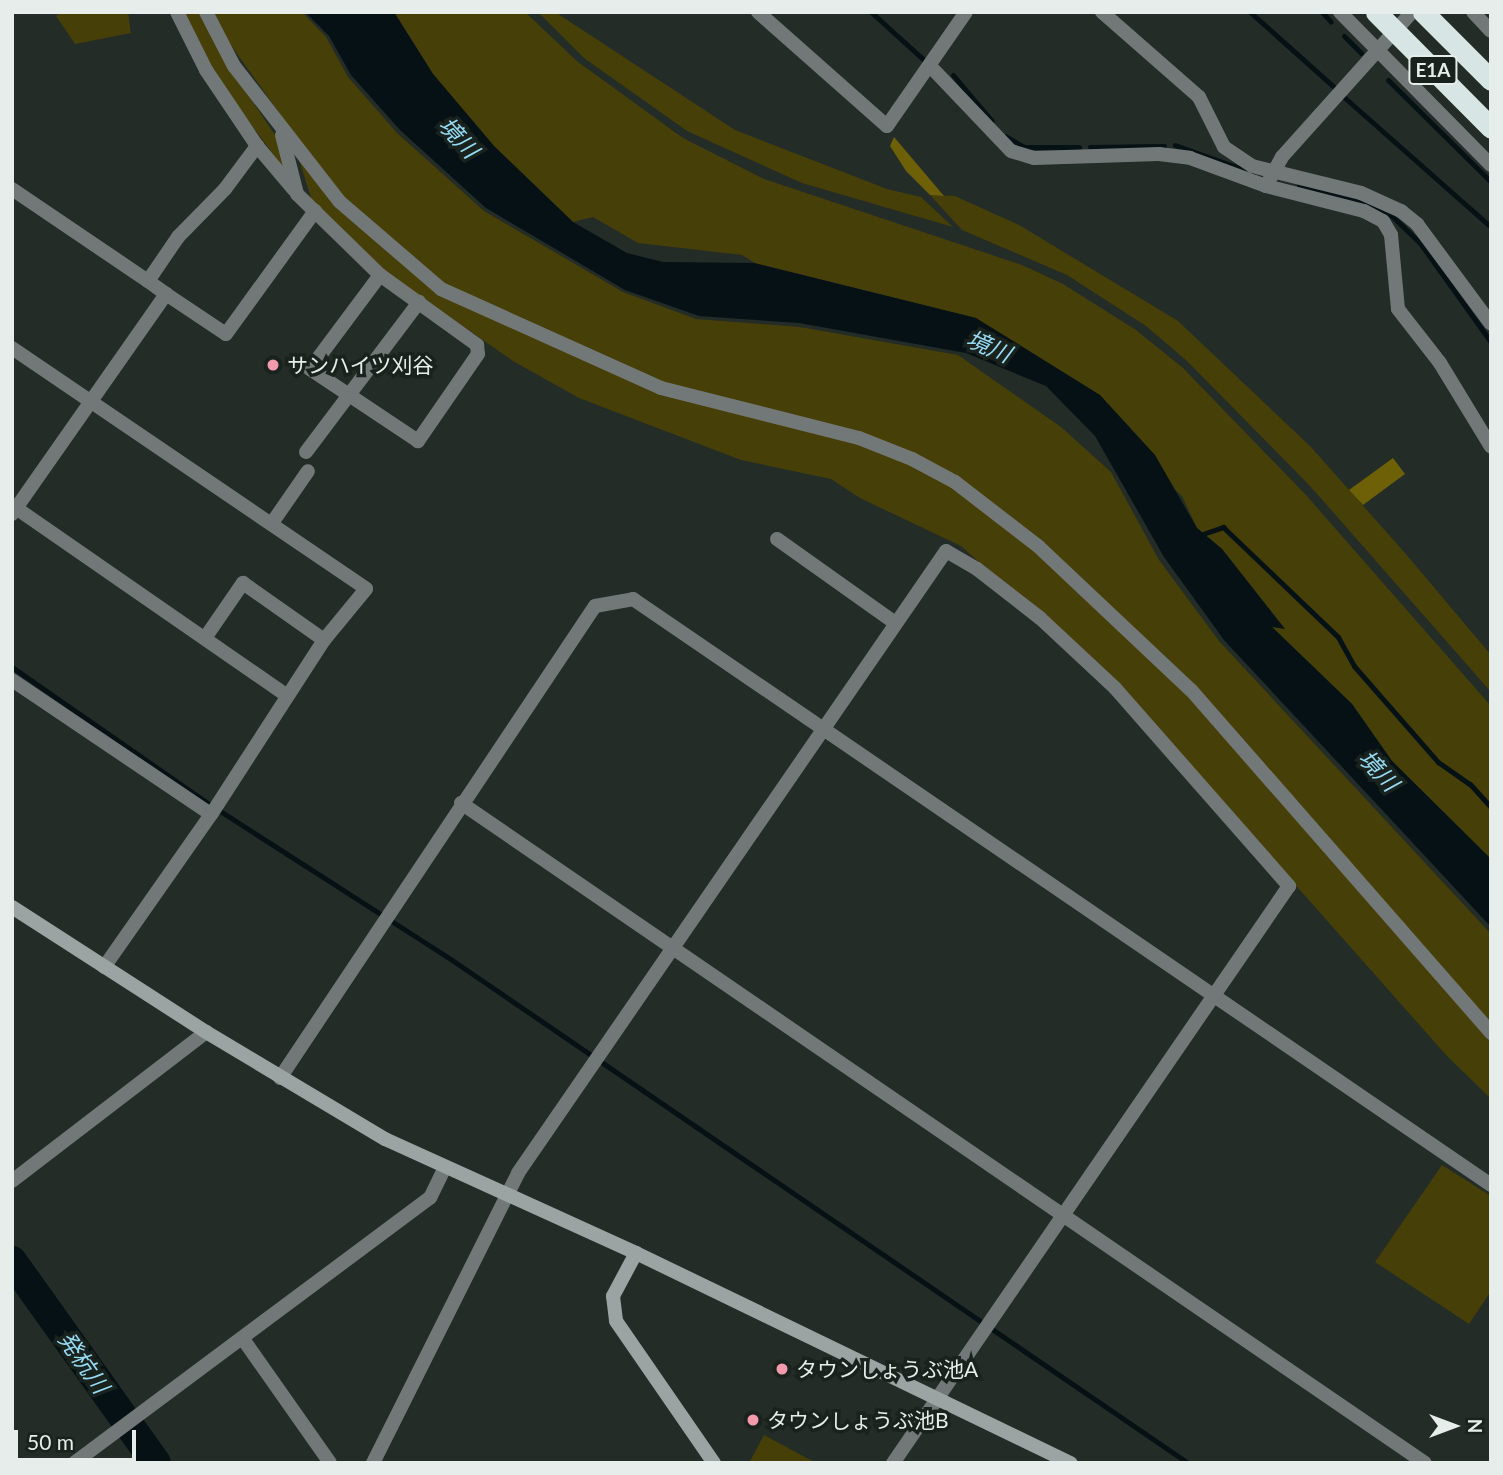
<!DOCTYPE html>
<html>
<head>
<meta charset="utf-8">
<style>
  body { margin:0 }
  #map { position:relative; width:1503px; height:1475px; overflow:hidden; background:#232c27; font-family:Lato,"Noto Sans JP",sans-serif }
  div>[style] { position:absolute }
  .green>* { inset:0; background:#473f08 }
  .forest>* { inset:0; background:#6d6006 }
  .water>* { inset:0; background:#051115 }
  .stream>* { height:5px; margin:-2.5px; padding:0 2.5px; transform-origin:2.5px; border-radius:2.5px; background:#051115 }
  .river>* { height:30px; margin:-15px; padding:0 15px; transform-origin:15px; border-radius:15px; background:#051115 }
  .street>* { height:14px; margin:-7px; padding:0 7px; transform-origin:7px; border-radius:7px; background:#727877 }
  .secondary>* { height:14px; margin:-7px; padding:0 7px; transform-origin:7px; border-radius:7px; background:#9ba4a3 }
  .highway>* { height:21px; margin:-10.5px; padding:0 10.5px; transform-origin:10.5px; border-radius:10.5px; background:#d7e6e5 }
  .dots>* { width:19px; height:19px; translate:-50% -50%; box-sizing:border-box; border:4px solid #19221d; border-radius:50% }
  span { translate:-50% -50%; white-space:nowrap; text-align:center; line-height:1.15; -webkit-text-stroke:7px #19221d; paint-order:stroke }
  .shield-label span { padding:2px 5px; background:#19221d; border:2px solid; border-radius:5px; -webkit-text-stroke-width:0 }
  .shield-label { font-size:19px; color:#e7edea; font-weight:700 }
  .poi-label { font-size:21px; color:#e7edea }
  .left { translate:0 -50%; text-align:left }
  .water-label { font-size:23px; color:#96dbf5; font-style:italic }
  .frame { position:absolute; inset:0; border:14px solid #e7edea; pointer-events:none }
  .north { position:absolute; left:1419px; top:1391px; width:70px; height:70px; -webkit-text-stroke:5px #19221d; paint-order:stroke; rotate:90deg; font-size:19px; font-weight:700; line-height:28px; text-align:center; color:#e7edea }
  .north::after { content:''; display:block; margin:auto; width:24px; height:32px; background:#e7edea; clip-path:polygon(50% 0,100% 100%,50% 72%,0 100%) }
  .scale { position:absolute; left:14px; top:1430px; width:122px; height:32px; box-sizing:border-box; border:4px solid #e7edea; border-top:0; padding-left:9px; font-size:21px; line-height:24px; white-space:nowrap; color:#e7edea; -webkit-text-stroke:5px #19221d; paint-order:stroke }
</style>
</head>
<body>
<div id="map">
  <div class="green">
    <div style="clip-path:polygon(62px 12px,128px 12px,131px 33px,75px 44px,56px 16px)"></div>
    <div style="clip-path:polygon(182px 12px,200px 12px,230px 68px,275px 135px,288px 174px,209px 68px)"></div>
    <div style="clip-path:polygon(214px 12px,302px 12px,326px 37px,348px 77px,397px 133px,484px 211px,623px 292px,696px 319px,800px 327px,958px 355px,1061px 427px,1111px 472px,1159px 560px,1219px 641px,1491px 934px,1491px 1099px,1447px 1056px,1119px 686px,961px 546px,860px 498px,831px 479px,741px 460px,579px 398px,513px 361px,383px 270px,311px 198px,289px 127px,221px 31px)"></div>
    <div style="clip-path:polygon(394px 12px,525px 12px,578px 62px,683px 138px,764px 179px,1022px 265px,1063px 284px,1136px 330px,1183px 368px,1305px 494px,1491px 706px,1491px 859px,1392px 761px,1352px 704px,1271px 626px,1284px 628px,1222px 549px,1197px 528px,1182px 496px,976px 318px,755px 263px,742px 255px,638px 243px,593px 217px,573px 222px,494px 146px,433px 74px)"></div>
    <div style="clip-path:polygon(538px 12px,555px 12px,735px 130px,887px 189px,921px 197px,953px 227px,802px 183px,687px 131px,584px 58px)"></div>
    <div style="clip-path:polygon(930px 195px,955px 196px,1019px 225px,1178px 321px,1311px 447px,1405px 553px,1491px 655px,1491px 692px,1311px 487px,1187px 361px,1146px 326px,1067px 275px,962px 230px)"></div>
    <div style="clip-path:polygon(1442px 1165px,1491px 1196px,1491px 1291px,1469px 1324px,1375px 1262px)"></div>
    <div style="clip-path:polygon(764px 1435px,816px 1463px,749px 1463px)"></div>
  </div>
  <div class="forest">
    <div style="clip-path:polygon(894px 137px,933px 183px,944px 196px,930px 195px,906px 171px,890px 146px)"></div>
    <div style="clip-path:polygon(1393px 458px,1405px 474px,1363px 505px,1349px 490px)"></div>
  </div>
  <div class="water">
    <div style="clip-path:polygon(305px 12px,394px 12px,433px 74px,494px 146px,573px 222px,627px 253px,663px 262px,754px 263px,976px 318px,1100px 395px,1155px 455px,1197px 528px,1222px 549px,1285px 629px,1272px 627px,1352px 704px,1392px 761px,1491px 859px,1491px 927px,1224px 640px,1164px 557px,1095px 436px,1046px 386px,966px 353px,799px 323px,699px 316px,625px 290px,486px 208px,400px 130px,351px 75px,329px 36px)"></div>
  </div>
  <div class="stream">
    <div style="left:871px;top:12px;width:72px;rotate:42.2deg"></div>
    <div style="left:1250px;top:12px;width:114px;rotate:41.8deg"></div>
    <div style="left:1322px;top:12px;width:13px;rotate:48deg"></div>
    <div style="left:1344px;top:36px;width:24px;rotate:45deg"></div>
    <div style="left:953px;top:75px;width:60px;rotate:49.7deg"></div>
    <div style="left:1388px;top:80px;width:145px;rotate:44.7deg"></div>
    <div style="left:1345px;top:98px;width:195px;rotate:41.5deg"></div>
    <div style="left:1005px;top:136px;width:22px;rotate:30deg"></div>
    <div style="left:1024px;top:147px;width:55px"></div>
    <div style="left:1175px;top:145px;width:83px;rotate:19.7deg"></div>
    <div style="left:1090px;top:147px;width:74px;rotate:-0.8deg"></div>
    <div style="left:1299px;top:185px;width:66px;rotate:14deg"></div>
    <div style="left:1363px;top:201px;width:33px;rotate:27deg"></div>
    <div style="left:1392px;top:216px;width:39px;rotate:44deg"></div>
    <div style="left:1420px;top:243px;width:122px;rotate:54.4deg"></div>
    <div style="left:1197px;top:536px;width:28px;rotate:-19deg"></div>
    <div style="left:1223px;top:527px;width:159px;rotate:43.7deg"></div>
    <div style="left:1338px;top:637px;width:33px;rotate:61deg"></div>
    <div style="left:1354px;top:666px;width:128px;rotate:48.8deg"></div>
    <div style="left:1438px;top:762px;width:39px;rotate:35deg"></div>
    <div style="left:1470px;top:784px;width:31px;rotate:48deg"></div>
    <div style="left:12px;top:667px;width:236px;rotate:34.8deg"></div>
    <div style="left:206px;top:802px;width:292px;rotate:32.7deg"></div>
    <div style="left:452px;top:960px;width:891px;rotate:34.35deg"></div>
  </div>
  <div class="river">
    <div style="left:12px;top:1261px;width:248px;rotate:54.5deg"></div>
  </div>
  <div class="street">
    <div style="left:177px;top:12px;width:65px;rotate:63.4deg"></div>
    <div style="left:206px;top:70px;width:92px;rotate:56.1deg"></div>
    <div style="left:206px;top:12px;width:61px;rotate:62.6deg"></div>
    <div style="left:234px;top:66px;width:172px;rotate:52.1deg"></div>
    <div style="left:340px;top:202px;width:133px;rotate:40.7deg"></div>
    <div style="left:441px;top:289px;width:241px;rotate:24.2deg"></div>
    <div style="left:661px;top:388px;width:204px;rotate:14.2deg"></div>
    <div style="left:859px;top:438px;width:57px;rotate:21.6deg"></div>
    <div style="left:912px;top:459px;width:49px;rotate:28.1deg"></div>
    <div style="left:955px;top:482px;width:106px;rotate:37.7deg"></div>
    <div style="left:1039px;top:547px;width:209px;rotate:43.3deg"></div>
    <div style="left:1191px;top:690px;width:456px;rotate:48.8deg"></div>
    <div style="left:758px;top:12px;width:172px;rotate:41.5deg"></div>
    <div style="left:887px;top:126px;width:139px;rotate:-55.3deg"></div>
    <div style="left:1102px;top:12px;width:129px;rotate:41.2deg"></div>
    <div style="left:1199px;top:97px;width:56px;rotate:63.4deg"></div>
    <div style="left:1224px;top:147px;width:34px;rotate:34deg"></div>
    <div style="left:1252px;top:166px;width:112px;rotate:13.9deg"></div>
    <div style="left:1361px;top:193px;width:44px;rotate:24.2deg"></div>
    <div style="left:1401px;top:211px;width:21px;rotate:39deg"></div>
    <div style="left:1417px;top:224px;width:124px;rotate:53.5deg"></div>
    <div style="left:1340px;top:12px;width:215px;rotate:45.4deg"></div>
    <div style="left:1412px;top:12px;width:195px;rotate:131.9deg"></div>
    <div style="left:1282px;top:157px;width:33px;rotate:119deg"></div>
    <div style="left:1266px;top:186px;width:101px;rotate:14.3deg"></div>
    <div style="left:1364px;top:211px;width:21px;rotate:28deg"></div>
    <div style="left:1383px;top:221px;width:16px;rotate:60deg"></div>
    <div style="left:1391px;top:235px;width:74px;rotate:84.6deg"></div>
    <div style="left:1398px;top:309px;width:68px;rotate:52.1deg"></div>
    <div style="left:1440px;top:363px;width:98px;rotate:58.7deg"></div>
    <div style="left:1473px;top:12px;width:26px;rotate:47deg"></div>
    <div style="left:931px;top:67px;width:116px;rotate:46.4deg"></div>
    <div style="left:1011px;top:151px;width:24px;rotate:17deg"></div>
    <div style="left:1034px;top:158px;width:125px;rotate:-1.8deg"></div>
    <div style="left:1159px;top:154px;width:31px;rotate:7deg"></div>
    <div style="left:1190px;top:158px;width:81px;rotate:20.2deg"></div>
    <div style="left:282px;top:135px;width:61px;rotate:75.7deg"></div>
    <div style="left:297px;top:194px;width:116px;rotate:44.3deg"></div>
    <div style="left:380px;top:275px;width:120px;rotate:35.8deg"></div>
    <div style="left:477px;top:345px;width:9px;rotate:84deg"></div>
    <div style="left:478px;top:354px;width:106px;rotate:124.6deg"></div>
    <div style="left:418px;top:441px;width:130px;rotate:-146.3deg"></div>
    <div style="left:310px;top:369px;width:117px;rotate:-53.3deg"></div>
    <div style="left:12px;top:189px;width:164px;rotate:34.1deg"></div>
    <div style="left:166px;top:294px;width:72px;rotate:33.7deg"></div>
    <div style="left:226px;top:334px;width:152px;rotate:-54.1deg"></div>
    <div style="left:12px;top:348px;width:428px;rotate:34.2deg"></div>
    <div style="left:366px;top:589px;width:66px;rotate:129.5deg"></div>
    <div style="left:324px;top:640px;width:206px;rotate:122.9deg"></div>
    <div style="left:212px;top:813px;width:188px;rotate:125deg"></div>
    <div style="left:306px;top:452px;width:188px;rotate:-53deg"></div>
    <div style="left:16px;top:508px;width:328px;rotate:34.7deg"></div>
    <div style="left:12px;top:514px;width:269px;rotate:-55deg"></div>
    <div style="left:166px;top:294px;width:22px;rotate:-144deg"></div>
    <div style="left:148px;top:281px;width:53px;rotate:-55.7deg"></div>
    <div style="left:178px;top:237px;width:67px;rotate:-45.6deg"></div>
    <div style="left:225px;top:189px;width:54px;rotate:-53.3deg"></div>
    <div style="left:257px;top:146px;width:57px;rotate:49.9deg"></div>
    <div style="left:272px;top:523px;width:63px;rotate:-55.3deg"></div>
    <div style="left:777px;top:539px;width:145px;rotate:35.4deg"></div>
    <div style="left:205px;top:638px;width:67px;rotate:-55.4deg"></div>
    <div style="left:243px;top:583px;width:99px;rotate:35.1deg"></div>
    <div style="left:12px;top:680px;width:240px;rotate:34deg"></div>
    <div style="left:461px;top:803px;width:1168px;rotate:34.4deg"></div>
    <div style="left:280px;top:1078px;width:567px;rotate:-56.28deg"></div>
    <div style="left:595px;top:606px;width:39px;rotate:-10deg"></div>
    <div style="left:633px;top:599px;width:1039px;rotate:34.33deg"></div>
    <div style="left:12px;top:1181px;width:245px;rotate:-37.5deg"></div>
    <div style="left:243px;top:1339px;width:151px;rotate:54.9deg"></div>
    <div style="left:74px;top:1463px;width:444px;rotate:-36.7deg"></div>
    <div style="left:430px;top:1198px;width:34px;rotate:-64deg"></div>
    <div style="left:373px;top:1463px;width:324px;rotate:-63.4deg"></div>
    <div style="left:518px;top:1173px;width:755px;rotate:-55.47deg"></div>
    <div style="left:946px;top:551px;width:36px;rotate:30deg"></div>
    <div style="left:977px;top:569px;width:80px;rotate:37.9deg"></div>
    <div style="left:1040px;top:618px;width:103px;rotate:43deg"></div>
    <div style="left:1115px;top:688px;width:264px;rotate:48.7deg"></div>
    <div style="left:1289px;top:886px;width:700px;rotate:124.46deg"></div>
  </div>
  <div class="secondary">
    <div style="left:12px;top:907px;width:231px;rotate:32.8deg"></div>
    <div style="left:206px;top:1032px;width:209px;rotate:30.9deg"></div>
    <div style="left:385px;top:1139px;width:276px;rotate:24.4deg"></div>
    <div style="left:636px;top:1253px;width:483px;rotate:25.8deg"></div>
    <div style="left:636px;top:1253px;width:49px;rotate:118.1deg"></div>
    <div style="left:613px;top:1296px;width:25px;rotate:83deg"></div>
    <div style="left:616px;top:1321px;width:173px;rotate:55.4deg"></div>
  </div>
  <div class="highway">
    <div style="left:1376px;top:12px;width:163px;rotate:45.2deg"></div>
    <div style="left:1423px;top:12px;width:96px;rotate:45deg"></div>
  </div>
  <div class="dots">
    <div style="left:273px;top:365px;background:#f39aac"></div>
    <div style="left:782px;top:1369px;background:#f39aac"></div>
    <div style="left:753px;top:1420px;background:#f39aac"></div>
  </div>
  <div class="shield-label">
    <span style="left:1433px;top:70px">E1A</span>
  </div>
  <div class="poi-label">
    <span class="left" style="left:287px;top:365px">サンハイツ刈谷</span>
    <span class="left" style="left:796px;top:1369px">タウンしょうぶ池A</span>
    <span class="left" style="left:767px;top:1420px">タウンしょうぶ池B</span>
  </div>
  <div class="water-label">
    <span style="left:459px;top:137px;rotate:47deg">境川</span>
    <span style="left:989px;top:346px;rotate:23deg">境川</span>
    <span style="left:1379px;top:770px;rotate:47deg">境川</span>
    <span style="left:84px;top:1362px;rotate:55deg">発杭川</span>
  </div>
  <div class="frame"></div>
  <div class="north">N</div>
  <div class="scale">50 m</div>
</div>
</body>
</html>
